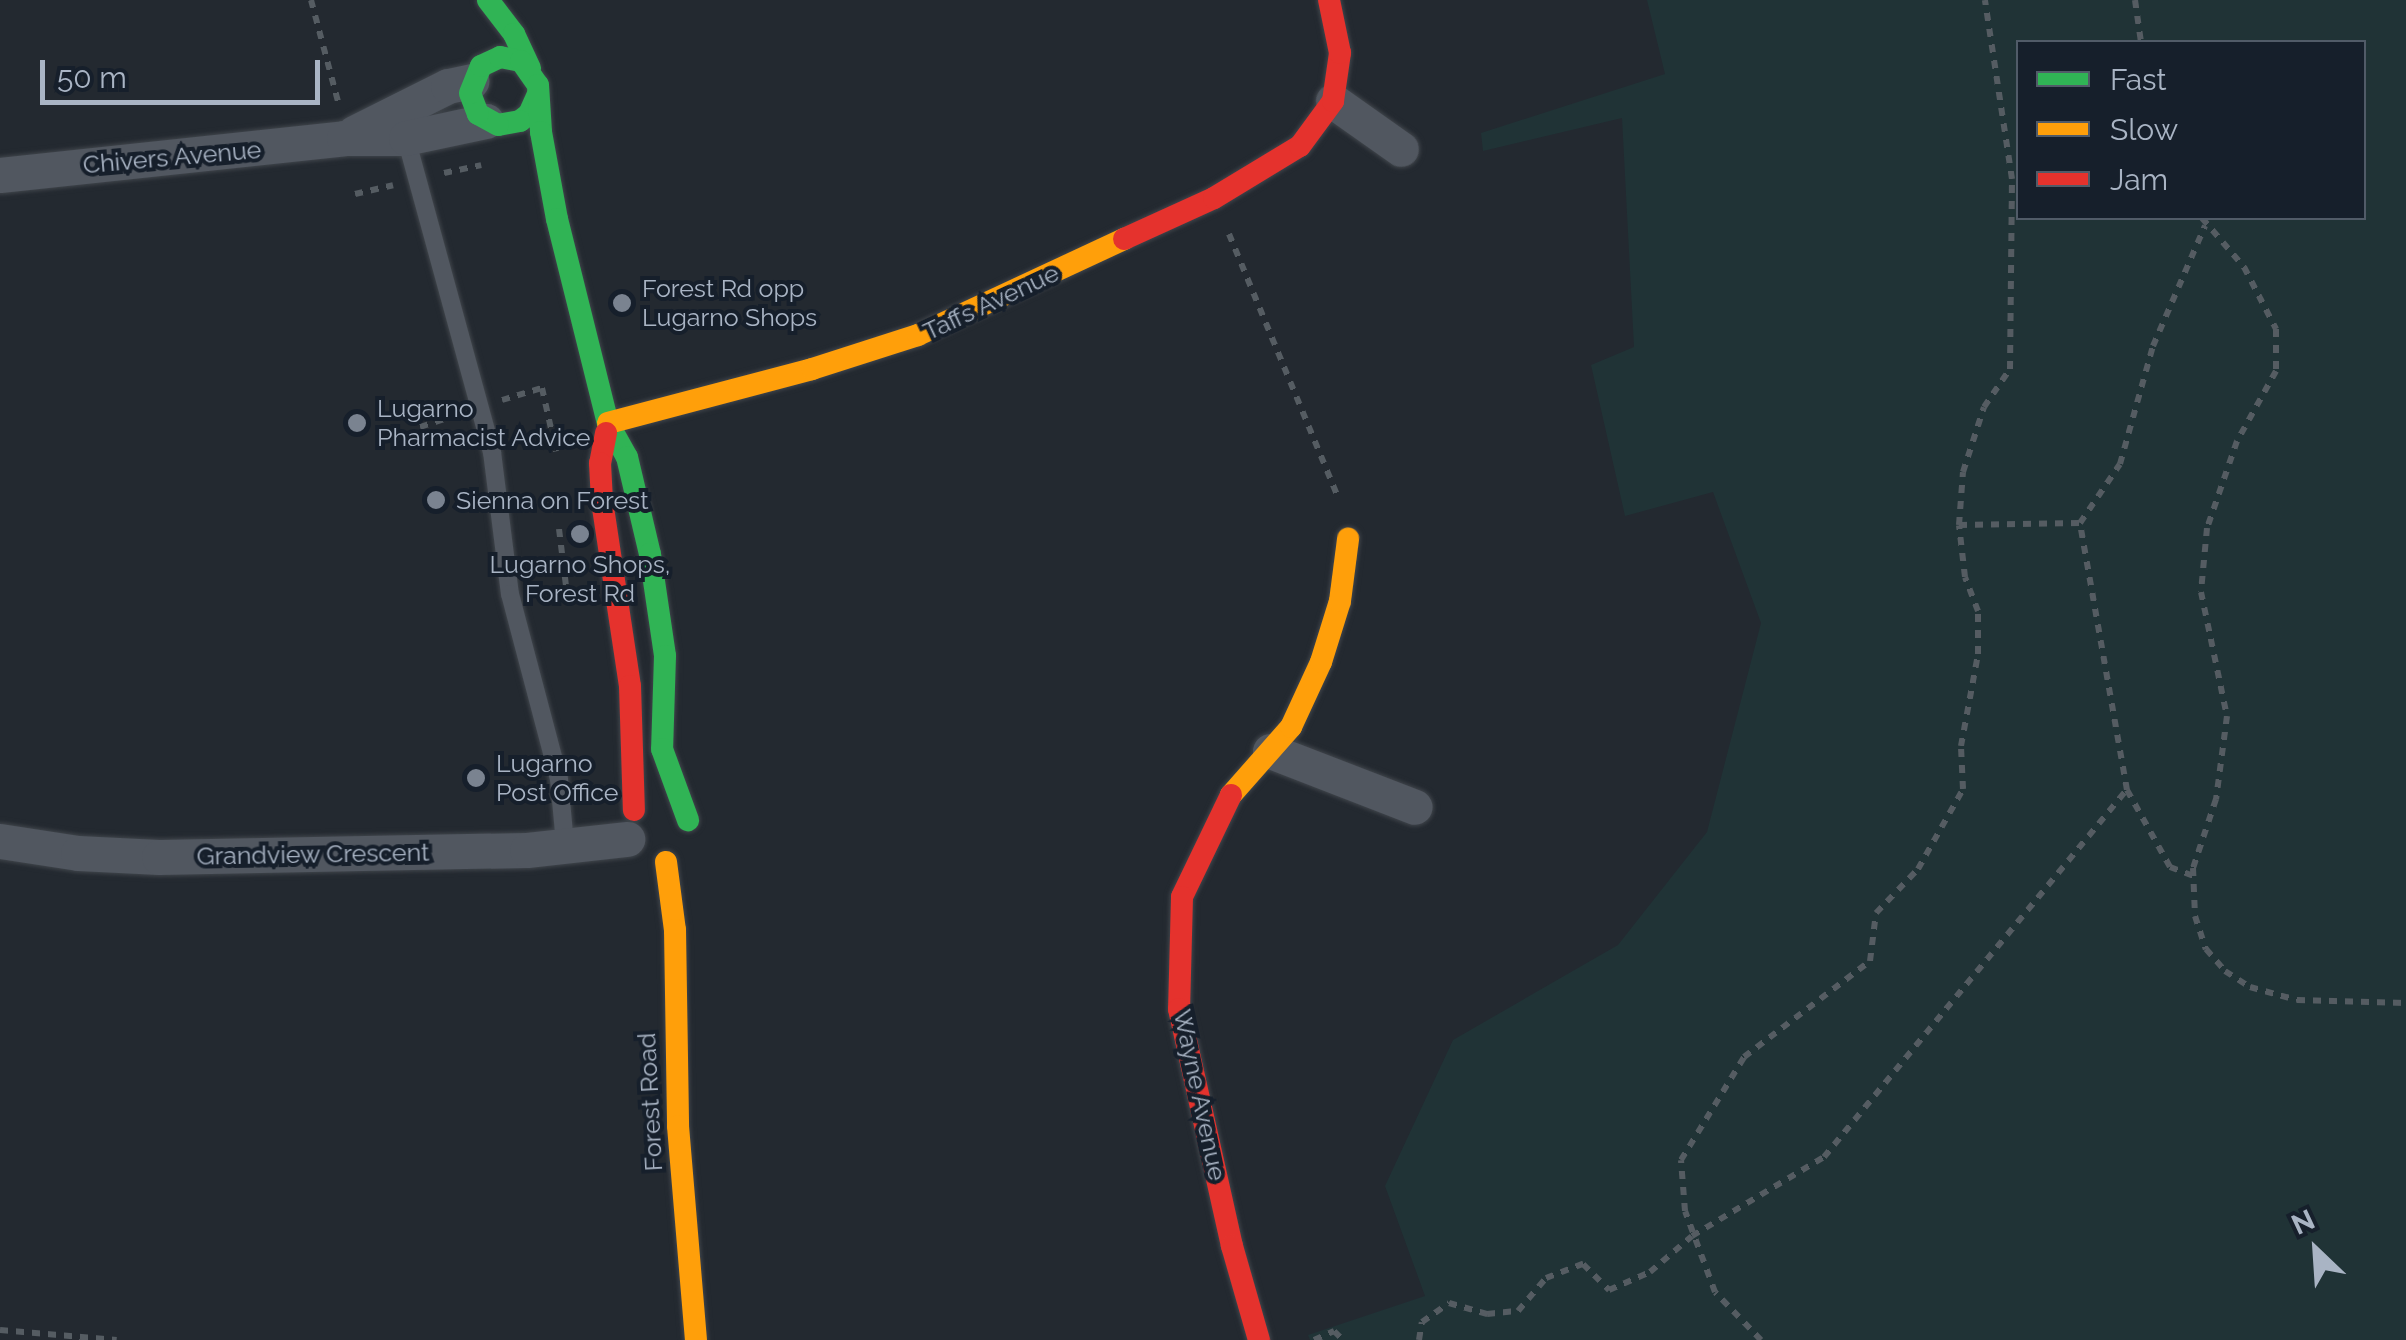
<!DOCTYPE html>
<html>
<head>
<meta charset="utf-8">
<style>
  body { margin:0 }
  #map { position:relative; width:2406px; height:1340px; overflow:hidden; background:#232930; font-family:Raleway,sans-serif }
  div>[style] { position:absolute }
  .green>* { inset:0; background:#203336 }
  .path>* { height:6px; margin-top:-3px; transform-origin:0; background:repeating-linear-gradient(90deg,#555c62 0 8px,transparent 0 16px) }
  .roads { filter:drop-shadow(0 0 2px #40454b) drop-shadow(0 0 2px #40454b) }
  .lane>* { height:18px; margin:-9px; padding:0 9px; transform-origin:9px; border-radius:9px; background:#515760 }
  .street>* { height:35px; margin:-17.5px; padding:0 17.5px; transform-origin:17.5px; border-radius:17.5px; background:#515760 }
  .fast>* { height:22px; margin:-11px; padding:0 11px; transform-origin:11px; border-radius:11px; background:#30b455 }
  .slow>* { height:22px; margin:-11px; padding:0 11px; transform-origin:11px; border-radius:11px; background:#ff9f0a }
  .jam>* { height:22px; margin:-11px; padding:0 11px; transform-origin:11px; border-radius:11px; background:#e5322d }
  .dots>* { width:28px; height:28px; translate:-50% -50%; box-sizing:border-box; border:5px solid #161f2b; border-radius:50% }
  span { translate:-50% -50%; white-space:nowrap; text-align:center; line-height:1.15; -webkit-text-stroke:8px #161f2b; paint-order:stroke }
  .street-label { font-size:25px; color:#a9b4c4 }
  .poi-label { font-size:25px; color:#a9b4c4 }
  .left { translate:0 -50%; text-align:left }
  .legend { position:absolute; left:2016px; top:40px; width:350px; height:180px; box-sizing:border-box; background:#161f2b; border:2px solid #515b68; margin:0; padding:12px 18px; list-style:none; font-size:30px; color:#a9b4c4 }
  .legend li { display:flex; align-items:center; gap:20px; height:50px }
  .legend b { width:50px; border:2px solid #515b68 }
  .north { position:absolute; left:2266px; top:1200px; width:100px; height:100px; -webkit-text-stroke:8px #161f2b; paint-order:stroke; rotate:335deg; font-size:28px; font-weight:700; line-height:40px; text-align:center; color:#a9b4c4 }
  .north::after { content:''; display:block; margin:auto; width:35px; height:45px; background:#a9b4c4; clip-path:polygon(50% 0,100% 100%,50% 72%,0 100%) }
  .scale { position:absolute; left:40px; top:60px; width:280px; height:45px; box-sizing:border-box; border:5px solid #a9b4c4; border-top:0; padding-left:12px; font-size:30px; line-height:35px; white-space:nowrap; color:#a9b4c4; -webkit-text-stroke:8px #161f2b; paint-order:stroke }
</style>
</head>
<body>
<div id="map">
  <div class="green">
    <div style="clip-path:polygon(evenodd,1647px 0,2406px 0,2406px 1340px,1310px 1340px,1308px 1335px,1425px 1296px,1385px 1186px,1453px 1040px,1618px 945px,1707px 832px,1761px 623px,1713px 492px,1625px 516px,1591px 365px,1634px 347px,1622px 118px,1483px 151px,1481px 133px,1665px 74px,1647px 0,2364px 42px,2364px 218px,2018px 218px,2018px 42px,2364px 42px)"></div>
  </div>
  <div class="path">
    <div style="left:311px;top:0;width:109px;rotate:75.1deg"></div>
    <div style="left:2135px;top:0;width:42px;rotate:81.9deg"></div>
    <div style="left:444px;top:173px;width:38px;rotate:-12deg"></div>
    <div style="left:355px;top:194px;width:39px;rotate:-13deg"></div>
    <div style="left:2202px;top:218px;width:65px;rotate:49.4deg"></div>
    <div style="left:2244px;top:267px;width:70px;rotate:62.7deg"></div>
    <div style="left:2276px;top:329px;width:42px;rotate:90deg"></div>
    <div style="left:2276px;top:371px;width:80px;rotate:119.1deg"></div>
    <div style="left:2237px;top:441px;width:92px;rotate:109deg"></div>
    <div style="left:2207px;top:528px;width:64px;rotate:95.4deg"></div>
    <div style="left:2201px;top:592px;width:127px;rotate:78.2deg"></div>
    <div style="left:2227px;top:716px;width:84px;rotate:97.5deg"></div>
    <div style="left:2216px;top:799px;width:73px;rotate:108.4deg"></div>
    <div style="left:2193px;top:868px;width:48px;rotate:87.6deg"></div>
    <div style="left:2195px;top:916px;width:35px;rotate:72deg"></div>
    <div style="left:2206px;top:949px;width:29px;rotate:49deg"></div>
    <div style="left:2225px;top:971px;width:30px;rotate:33deg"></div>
    <div style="left:2250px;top:987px;width:49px;rotate:15.5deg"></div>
    <div style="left:2297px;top:1000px;width:109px;rotate:1.6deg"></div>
    <div style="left:1229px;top:234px;width:287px;rotate:67.5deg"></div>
    <div style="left:502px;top:400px;width:42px;rotate:-16.7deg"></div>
    <div style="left:542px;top:388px;width:65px;rotate:77.5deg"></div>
    <div style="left:420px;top:427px;width:39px;rotate:-18deg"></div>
    <div style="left:1959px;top:525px;width:121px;rotate:-0.9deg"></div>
    <div style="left:559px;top:529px;width:74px;rotate:83deg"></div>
    <div style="left:568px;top:602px;width:9px;rotate:-13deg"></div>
    <div style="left:2127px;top:790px;width:88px;rotate:60.8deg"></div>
    <div style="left:2170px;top:867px;width:26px;rotate:21deg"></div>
    <div style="left:0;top:1330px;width:117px;rotate:4.9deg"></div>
    <div style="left:1314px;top:1340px;width:22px;rotate:-24deg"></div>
    <div style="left:1334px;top:1331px;width:13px;rotate:45deg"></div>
    <div style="left:1419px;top:1340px;width:18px;rotate:-81deg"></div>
    <div style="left:1422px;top:1322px;width:33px;rotate:-35deg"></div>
    <div style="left:1449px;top:1303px;width:40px;rotate:16deg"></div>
    <div style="left:1487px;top:1314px;width:31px;rotate:-6deg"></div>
    <div style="left:1518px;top:1311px;width:43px;rotate:-49.7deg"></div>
    <div style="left:1546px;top:1278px;width:40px;rotate:-21deg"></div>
    <div style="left:1583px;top:1264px;width:37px;rotate:45deg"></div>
    <div style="left:1609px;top:1290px;width:45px;rotate:-23.7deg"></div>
    <div style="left:1650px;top:1272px;width:55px;rotate:-40.6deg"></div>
    <div style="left:1692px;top:1236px;width:154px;rotate:-30.9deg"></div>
    <div style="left:1824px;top:1157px;width:476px;rotate:-50.5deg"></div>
    <div style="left:2127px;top:790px;width:271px;rotate:-100deg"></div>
    <div style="left:2080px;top:523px;width:71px;rotate:-55.9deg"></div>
    <div style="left:2120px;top:464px;width:123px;rotate:-74.4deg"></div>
    <div style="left:2153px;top:346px;width:131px;rotate:-66.6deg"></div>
    <div style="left:1761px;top:1340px;width:66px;rotate:-133.8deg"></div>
    <div style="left:1715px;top:1292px;width:86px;rotate:-110.3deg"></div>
    <div style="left:1685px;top:1211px;width:51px;rotate:-94.5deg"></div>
    <div style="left:1681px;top:1160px;width:121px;rotate:-58.5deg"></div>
    <div style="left:1744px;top:1057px;width:158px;rotate:-37.3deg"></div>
    <div style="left:1870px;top:961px;width:48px;rotate:-82.9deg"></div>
    <div style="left:1876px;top:913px;width:61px;rotate:-46.3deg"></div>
    <div style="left:1918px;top:869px;width:92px;rotate:-60.6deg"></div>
    <div style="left:1963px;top:789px;width:43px;rotate:-92.7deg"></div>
    <div style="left:1961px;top:746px;width:94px;rotate:-79.5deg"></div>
    <div style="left:1978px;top:654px;width:43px;rotate:-90deg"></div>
    <div style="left:1978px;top:611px;width:36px;rotate:-111deg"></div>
    <div style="left:1965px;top:577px;width:52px;rotate:-96.6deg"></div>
    <div style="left:1959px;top:525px;width:53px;rotate:-85.7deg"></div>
    <div style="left:1963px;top:472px;width:68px;rotate:-72.1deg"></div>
    <div style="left:1984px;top:407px;width:46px;rotate:-55.6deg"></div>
    <div style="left:2010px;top:369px;width:190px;rotate:-89.4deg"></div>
    <div style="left:2012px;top:179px;width:181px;rotate:-98.6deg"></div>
  </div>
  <div class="roads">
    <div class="lane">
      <div style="left:406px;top:138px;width:326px;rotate:74.7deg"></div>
      <div style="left:492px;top:452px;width:143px;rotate:82.8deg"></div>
      <div style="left:510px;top:594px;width:191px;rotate:75.2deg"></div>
      <div style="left:559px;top:779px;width:65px;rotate:84.7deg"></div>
    </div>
    <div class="street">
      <div style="left:1333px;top:101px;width:83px;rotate:35.2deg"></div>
      <div style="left:354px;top:133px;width:105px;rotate:-26.6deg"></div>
      <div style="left:448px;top:86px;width:24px;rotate:-12deg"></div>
      <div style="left:0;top:175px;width:346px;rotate:-6.1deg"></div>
      <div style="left:344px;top:138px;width:62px"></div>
      <div style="left:406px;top:138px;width:82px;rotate:-12deg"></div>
      <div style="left:1270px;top:751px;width:155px;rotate:21.1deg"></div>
      <div style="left:0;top:841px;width:79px;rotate:8.7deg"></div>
      <div style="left:78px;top:853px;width:81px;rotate:2.8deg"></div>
      <div style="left:159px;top:857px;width:368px;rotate:-1.1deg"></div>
      <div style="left:527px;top:850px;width:101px;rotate:-6.3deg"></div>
    </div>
    <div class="fast">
      <div style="left:488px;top:0;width:43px;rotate:52.6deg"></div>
      <div style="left:514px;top:34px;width:38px;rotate:65deg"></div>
      <div style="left:538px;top:94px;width:22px;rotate:114deg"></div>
      <div style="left:529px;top:114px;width:11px;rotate:142deg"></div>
      <div style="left:520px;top:121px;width:22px;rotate:170deg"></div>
      <div style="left:498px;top:125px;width:23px;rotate:-151deg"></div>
      <div style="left:478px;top:114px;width:22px;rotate:-111deg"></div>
      <div style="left:470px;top:93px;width:29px;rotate:-68deg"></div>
      <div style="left:481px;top:66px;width:21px;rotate:-25deg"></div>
      <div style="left:500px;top:57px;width:21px;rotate:11deg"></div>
      <div style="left:521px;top:61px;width:29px;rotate:55deg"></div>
      <div style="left:538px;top:85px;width:47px;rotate:86.3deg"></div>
      <div style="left:541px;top:132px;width:88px;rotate:79.6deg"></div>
      <div style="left:557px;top:219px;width:210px;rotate:76deg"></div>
      <div style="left:608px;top:423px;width:39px;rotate:61deg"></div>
      <div style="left:627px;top:457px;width:100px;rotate:76.7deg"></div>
      <div style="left:650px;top:554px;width:103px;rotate:81.6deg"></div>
      <div style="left:665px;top:656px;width:93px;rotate:91.8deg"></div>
      <div style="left:662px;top:749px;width:76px;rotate:69.9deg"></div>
    </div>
    <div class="slow">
      <div style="left:608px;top:423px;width:211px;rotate:-14.8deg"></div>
      <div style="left:812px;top:369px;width:111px;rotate:-17.8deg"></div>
      <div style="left:918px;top:335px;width:227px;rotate:-25deg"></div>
      <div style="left:1231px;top:795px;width:91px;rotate:-48.6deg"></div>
      <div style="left:1291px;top:727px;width:72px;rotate:-65.2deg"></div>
      <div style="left:1321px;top:662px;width:64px;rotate:-72.7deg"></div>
      <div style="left:1340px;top:601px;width:63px;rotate:-82.6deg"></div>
      <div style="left:666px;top:862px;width:69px;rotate:82.5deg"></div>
      <div style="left:675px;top:930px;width:196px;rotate:89.1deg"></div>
      <div style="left:678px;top:1126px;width:215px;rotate:85.2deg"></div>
    </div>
    <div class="jam">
      <div style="left:1124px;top:239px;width:99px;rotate:-24.5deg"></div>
      <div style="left:1214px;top:198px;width:100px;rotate:-31.2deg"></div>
      <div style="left:1300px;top:146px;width:56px;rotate:-53.7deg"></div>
      <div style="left:1333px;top:101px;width:49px;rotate:-81.7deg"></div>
      <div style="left:1340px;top:53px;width:54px;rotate:-101.7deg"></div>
      <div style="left:606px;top:433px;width:31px;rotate:101deg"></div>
      <div style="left:600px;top:463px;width:38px;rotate:87deg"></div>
      <div style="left:602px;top:501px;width:187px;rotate:81.4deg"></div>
      <div style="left:630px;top:686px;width:124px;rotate:88.2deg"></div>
      <div style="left:1231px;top:795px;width:113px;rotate:115.7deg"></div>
      <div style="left:1182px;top:897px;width:112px;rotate:91.5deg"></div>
      <div style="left:1179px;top:1009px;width:243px;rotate:77.4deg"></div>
      <div style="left:1232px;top:1246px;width:98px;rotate:74deg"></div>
    </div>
  </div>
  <div class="dots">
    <div style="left:622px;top:303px;background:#7a8390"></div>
    <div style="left:357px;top:423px;background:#7a8390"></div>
    <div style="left:436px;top:500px;background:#7a8390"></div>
    <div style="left:580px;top:534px;background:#7a8390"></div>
    <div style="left:476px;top:778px;background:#7a8390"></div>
  </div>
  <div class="street-label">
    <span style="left:172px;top:157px;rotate:-5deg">Chivers Avenue</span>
    <span style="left:991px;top:302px;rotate:-25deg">Taffs Avenue</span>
    <span style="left:313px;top:854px;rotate:-1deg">Grandview Crescent</span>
    <span style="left:1200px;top:1095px;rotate:78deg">Wayne Avenue</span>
    <span style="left:650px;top:1102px;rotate:-93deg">Forest Road</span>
  </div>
  <div class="poi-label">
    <span class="left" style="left:642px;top:303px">Forest Rd opp<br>Lugarno Shops</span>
    <span class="left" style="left:377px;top:423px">Lugarno<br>Pharmacist Advice</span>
    <span class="left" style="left:456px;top:500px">Sienna on Forest</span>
    <span style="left:580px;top:579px">Lugarno Shops,<br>Forest Rd</span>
    <span class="left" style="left:496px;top:778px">Lugarno<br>Post Office</span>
  </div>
  <ul class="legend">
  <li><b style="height:12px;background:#30b455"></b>Fast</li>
  <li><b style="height:12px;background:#ff9f0a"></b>Slow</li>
  <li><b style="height:12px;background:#e5322d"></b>Jam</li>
  </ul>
  <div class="north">N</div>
  <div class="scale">50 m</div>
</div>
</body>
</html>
